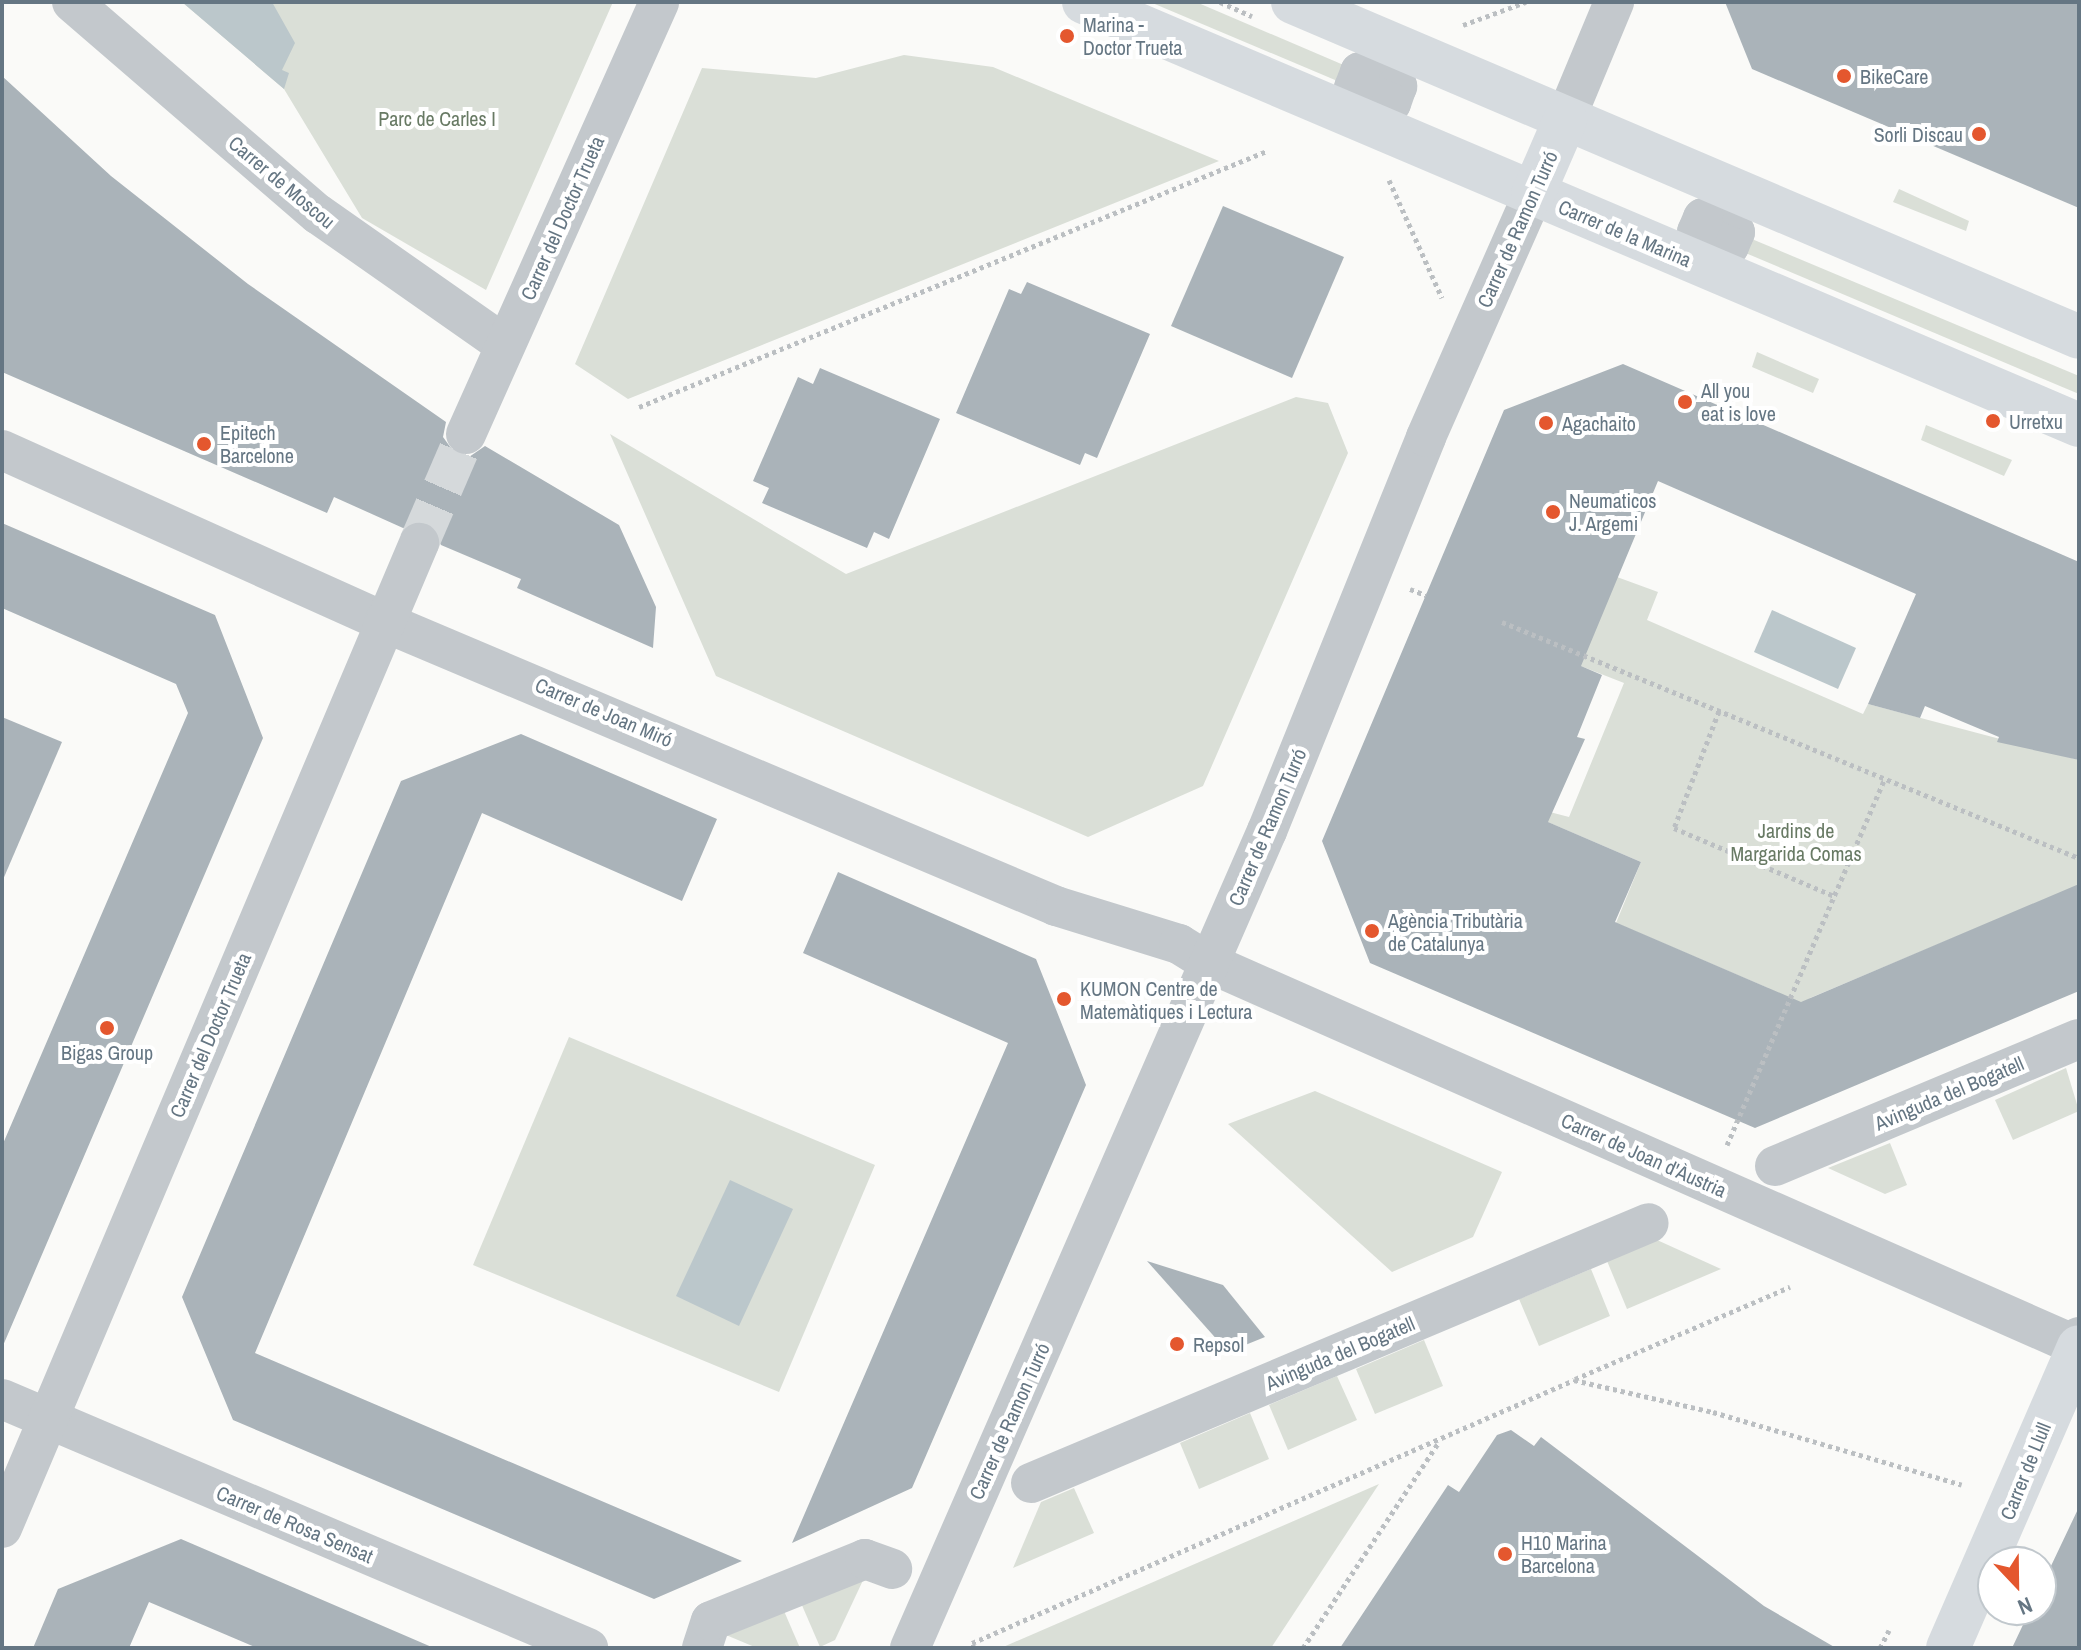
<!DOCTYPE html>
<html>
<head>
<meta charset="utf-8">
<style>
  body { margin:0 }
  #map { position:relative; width:2081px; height:1650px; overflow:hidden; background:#fafaf8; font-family:"Archivo Narrow",sans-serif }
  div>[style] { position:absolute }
  .green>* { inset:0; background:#dadfd7 }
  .water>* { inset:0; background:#bbc7cb }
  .building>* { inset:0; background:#aab3b9 }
  .street-tunnel>* { height:40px; margin-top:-20px; transform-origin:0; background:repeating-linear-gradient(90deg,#d5d9db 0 40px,transparent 0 60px) }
  .path>* { height:5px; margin-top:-2.5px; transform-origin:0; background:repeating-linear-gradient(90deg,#bbbfc2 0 4px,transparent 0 8px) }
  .street>* { height:40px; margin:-20px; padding:0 20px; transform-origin:20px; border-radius:20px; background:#c3c8cc }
  .secondary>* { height:44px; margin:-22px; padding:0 22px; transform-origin:22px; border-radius:22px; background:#d6dbdf }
  .dots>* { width:22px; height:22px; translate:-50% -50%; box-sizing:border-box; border:4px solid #fff; border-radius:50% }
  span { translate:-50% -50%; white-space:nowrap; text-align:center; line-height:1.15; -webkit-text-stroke:8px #fff; paint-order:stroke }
  .poi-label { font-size:20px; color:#657683 }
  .left { translate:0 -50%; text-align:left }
  .right { translate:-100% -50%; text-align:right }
  .park-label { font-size:20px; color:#687a64 }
  .street-label { font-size:20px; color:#657683 }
  .frame { position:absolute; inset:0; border:4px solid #657683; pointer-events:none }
  .north { position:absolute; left:1977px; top:1546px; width:80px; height:80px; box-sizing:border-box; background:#fff; border:2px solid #c1c8cd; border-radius:50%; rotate:158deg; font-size:22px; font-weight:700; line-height:32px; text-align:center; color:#657683 }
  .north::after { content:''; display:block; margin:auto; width:28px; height:36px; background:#e4572e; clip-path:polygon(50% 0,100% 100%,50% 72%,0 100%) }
</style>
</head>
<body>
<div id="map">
  <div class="green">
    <div style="clip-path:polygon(182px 2px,613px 2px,486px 290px,362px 218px,284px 89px)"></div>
    <div style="clip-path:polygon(1150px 2px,1196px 2px,1360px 72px,1354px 88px)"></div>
    <div style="clip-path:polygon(904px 55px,993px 67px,1219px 161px,628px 399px,575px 364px,702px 68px,816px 78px)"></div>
    <div style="clip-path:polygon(1899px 189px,1969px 221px,1966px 231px,1893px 202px)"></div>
    <div style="clip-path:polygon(1735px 232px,2079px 376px,2079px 394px,1729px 246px)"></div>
    <div style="clip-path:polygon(1757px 352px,1819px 379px,1813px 393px,1752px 367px)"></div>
    <div style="clip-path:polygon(1296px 397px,1328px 403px,1348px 453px,1203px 786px,1088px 837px,716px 676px,610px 434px,846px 574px)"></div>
    <div style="clip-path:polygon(1926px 425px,2012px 460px,2004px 476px,1921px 440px)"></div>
    <div style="clip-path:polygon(1617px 577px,1658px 592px,1647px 620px,1863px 714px,1868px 704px,2079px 760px,2079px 885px,1810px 998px,1763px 1110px,1749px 1036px,1768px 988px,1616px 923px,1641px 862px,1543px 820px,1546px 811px,1569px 817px,1624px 683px,1497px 633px)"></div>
    <div style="clip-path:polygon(569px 1037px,875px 1165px,779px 1392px,473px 1265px)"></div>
    <div style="clip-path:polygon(2066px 1068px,2079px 1111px,2013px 1140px,1995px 1100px)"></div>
    <div style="clip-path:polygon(1315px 1091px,1502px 1172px,1473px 1237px,1392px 1272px,1228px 1124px)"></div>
    <div style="clip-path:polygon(1890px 1143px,1907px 1185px,1885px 1194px,1828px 1168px)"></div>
    <div style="clip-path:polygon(1657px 1240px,1721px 1269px,1627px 1309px,1607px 1261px)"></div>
    <div style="clip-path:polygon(1591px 1269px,1610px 1316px,1539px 1346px,1519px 1299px)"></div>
    <div style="clip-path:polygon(1424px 1340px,1443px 1386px,1375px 1414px,1356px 1369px)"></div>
    <div style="clip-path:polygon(1337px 1376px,1357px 1420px,1288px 1450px,1269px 1405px)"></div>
    <div style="clip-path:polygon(1250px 1413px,1269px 1459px,1199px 1489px,1180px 1443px)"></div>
    <div style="clip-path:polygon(1379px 1484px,1271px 1648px,1001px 1648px)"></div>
    <div style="clip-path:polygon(1074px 1488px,1094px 1533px,1013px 1568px,1041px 1502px)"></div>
    <div style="clip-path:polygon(865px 1576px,835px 1640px,820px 1647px,801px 1603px)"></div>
    <div style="clip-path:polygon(784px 1611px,800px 1648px,757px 1648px,726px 1635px)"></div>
  </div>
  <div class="water">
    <div style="clip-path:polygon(182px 2px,272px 2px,295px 43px,282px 70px,289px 73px,284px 89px)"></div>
    <div style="clip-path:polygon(1772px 610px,1856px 648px,1838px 689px,1754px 652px)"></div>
    <div style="clip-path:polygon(730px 1180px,793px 1209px,739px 1326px,676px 1296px)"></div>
  </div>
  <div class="building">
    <div style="clip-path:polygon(1725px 2px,2079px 2px,2079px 208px,1752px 69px)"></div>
    <div style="clip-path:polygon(2px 76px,111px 176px,248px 284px,446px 422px,443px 437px,456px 455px,469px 457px,485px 446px,619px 525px,656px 607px,653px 648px,517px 588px,521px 579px,441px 545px,429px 522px,403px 528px,334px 497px,327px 513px,2px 372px)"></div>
    <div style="clip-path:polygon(1223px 206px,1344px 257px,1292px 378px,1171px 326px)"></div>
    <div style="clip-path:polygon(1027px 282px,1150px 334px,1097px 458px,1085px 453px,1080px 465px,956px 413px,1009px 289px,1021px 294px)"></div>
    <div style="clip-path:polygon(1623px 364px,2079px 562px,2079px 760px,1997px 742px,1999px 737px,1925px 706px,1920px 718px,1868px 704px,1916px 594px,1658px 481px,1581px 666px,1602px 675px,1577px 737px,1585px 739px,1548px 822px,1641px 862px,1615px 922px,1801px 1002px,2079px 884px,2079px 991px,1755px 1128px,1370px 963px,1322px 841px,1504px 410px)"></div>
    <div style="clip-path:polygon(820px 368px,940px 419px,889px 539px,874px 532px,867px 548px,762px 503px,769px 488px,753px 481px,798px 377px,813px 384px)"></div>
    <div style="clip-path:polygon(2px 523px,215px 615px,263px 738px,2px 1348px,2px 1146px,188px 713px,176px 684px,2px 608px)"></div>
    <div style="clip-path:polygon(2px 717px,62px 742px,2px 882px)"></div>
    <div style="clip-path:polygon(521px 734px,717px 819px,682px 901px,482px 813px,255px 1353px,742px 1561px,654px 1599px,233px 1420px,182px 1297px,401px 781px)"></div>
    <div style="clip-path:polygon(838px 872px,1036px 959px,1086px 1085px,912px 1488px,792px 1543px,1008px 1043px,803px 953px)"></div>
    <div style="clip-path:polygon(1147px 1261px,1223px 1285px,1265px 1337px,1228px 1352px)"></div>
    <div style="clip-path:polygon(1511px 1430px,1534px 1446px,1541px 1437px,1764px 1606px,1836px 1648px,1340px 1648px,1448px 1485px,1459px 1492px,1497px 1435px)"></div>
    <div style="clip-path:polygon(2079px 1507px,2079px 1648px,2012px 1648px,2030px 1610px,2041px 1610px,2041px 1587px)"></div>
    <div style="clip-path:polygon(181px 1539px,434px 1648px,257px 1648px,149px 1602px,129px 1648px,33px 1648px,58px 1589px)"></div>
  </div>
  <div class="street-tunnel">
    <div style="left:419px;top:543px;width:119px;rotate:-66.7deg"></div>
  </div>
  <div class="path">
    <div style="left:1220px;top:2px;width:35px;rotate:24deg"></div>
    <div style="left:1463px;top:25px;width:67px;rotate:-20.1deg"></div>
    <div style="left:1389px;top:180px;width:129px;rotate:65.8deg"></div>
    <div style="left:639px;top:407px;width:678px;rotate:-22.18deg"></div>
    <div style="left:1410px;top:589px;width:17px;rotate:21deg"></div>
    <div style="left:1502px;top:622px;width:623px;rotate:22.25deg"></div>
    <div style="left:1719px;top:711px;width:125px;rotate:111deg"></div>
    <div style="left:1674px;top:828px;width:174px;rotate:23deg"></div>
    <div style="left:1727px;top:1145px;width:399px;rotate:-66.7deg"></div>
    <div style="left:1575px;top:1379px;width:234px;rotate:-23.2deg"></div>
    <div style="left:974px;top:1648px;width:5px;rotate:-112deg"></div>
    <div style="left:972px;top:1643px;width:657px;rotate:-23.6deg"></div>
    <div style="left:1574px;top:1380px;width:143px;rotate:13deg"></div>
    <div style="left:1713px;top:1412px;width:259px;rotate:16.3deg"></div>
    <div style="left:1303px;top:1648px;width:247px;rotate:-56.6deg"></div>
    <div style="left:1880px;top:1648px;width:20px;rotate:-63deg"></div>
  </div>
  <div class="street">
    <div style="left:72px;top:2px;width:325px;rotate:40.8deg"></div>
    <div style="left:318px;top:214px;width:228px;rotate:35deg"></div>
    <div style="left:1360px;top:72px;width:40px;rotate:21deg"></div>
    <div style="left:1397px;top:86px;width:18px;rotate:109deg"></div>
    <div style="left:1391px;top:103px;width:40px;rotate:-158deg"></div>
    <div style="left:1354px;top:88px;width:17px;rotate:-69deg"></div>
    <div style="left:1565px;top:120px;width:128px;rotate:-67.4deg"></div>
    <div style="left:1703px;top:218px;width:35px;rotate:24deg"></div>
    <div style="left:1735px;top:232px;width:15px;rotate:113deg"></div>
    <div style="left:1729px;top:246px;width:35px;rotate:-156deg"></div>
    <div style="left:1697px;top:232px;width:15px;rotate:-67deg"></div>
    <div style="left:466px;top:434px;width:473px;rotate:-65.9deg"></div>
    <div style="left:2px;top:450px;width:419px;rotate:24.2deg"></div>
    <div style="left:384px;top:622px;width:730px;rotate:22.91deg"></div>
    <div style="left:1056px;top:906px;width:129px;rotate:17.2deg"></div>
    <div style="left:1179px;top:944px;width:36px;rotate:32deg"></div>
    <div style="left:1209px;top:963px;width:947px;rotate:23.8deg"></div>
    <div style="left:2075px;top:1345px;width:9px;rotate:-63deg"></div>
    <div style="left:1775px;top:1166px;width:329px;rotate:-22.7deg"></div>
    <div style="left:2px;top:1399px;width:637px;rotate:23.02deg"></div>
    <div style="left:1031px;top:1483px;width:670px;rotate:-22.82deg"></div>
    <div style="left:2px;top:1528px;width:1070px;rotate:-67.05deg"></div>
    <div style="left:702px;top:1648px;width:28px;rotate:-72deg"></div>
    <div style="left:711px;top:1621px;width:166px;rotate:-21.9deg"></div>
    <div style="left:865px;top:1559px;width:29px;rotate:20deg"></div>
    <div style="left:910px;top:1648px;width:892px;rotate:-66.4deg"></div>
    <div style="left:1267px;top:831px;width:425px;rotate:-68deg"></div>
    <div style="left:1426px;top:437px;width:266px;rotate:-66.2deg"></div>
  </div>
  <div class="secondary">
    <div style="left:1084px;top:2px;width:1081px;rotate:23.03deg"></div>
    <div style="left:1293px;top:2px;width:854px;rotate:23.08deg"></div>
    <div style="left:1533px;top:194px;width:81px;rotate:-66.6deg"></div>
    <div style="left:1948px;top:1648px;width:328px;rotate:-66.5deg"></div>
  </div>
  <div class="dots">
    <div style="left:1067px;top:36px;background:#e4572e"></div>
    <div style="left:1844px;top:76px;background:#e4572e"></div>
    <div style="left:1979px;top:134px;background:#e4572e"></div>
    <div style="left:1685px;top:402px;background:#e4572e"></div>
    <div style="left:1993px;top:421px;background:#e4572e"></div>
    <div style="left:1546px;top:423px;background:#e4572e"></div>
    <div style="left:204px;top:444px;background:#e4572e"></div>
    <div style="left:1553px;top:512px;background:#e4572e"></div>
    <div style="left:1372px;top:931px;background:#e4572e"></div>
    <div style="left:1064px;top:999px;background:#e4572e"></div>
    <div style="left:107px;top:1028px;background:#e4572e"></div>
    <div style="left:1177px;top:1344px;background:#e4572e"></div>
    <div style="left:1505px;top:1554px;background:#e4572e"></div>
  </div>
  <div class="poi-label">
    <span class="left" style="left:1083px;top:36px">Marina -<br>Doctor Trueta</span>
    <span class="left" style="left:1860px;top:76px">BikeCare</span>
    <span class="right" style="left:1963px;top:134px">Sorli Discau</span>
    <span class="left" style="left:1701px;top:402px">All you<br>eat is love</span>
    <span class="left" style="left:2009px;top:421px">Urretxu</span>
    <span class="left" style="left:1562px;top:423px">Agachaito</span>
    <span class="left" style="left:220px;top:444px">Epitech<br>Barcelone</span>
    <span class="left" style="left:1569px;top:512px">Neumaticos<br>J. Argemi</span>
    <span class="left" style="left:1388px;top:932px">Agència Tributària<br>de Catalunya</span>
    <span class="left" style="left:1080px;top:1000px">KUMON Centre de<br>Matemàtiques i Lectura</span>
    <span style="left:107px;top:1052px">Bigas Group</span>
    <span class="left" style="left:1193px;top:1344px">Repsol</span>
    <span class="left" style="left:1521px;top:1554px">H10 Marina<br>Barcelona</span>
  </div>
  <div class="park-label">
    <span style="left:437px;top:118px">Parc de Carles I</span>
    <span style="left:1796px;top:842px">Jardins de<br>Margarida Comas</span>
  </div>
  <div class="street-label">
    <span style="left:282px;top:182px;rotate:40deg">Carrer de Moscou</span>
    <span style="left:562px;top:218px;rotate:-66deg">Carrer del Doctor Trueta</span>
    <span style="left:1517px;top:229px;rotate:-66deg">Carrer de Ramon Turró</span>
    <span style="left:1625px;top:233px;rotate:23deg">Carrer de la Marina</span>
    <span style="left:604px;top:712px;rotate:23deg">Carrer de Joan Miró</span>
    <span style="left:1267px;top:827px;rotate:-67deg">Carrer de Ramon Turró</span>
    <span style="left:210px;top:1035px;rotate:-67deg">Carrer del Doctor Trueta</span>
    <span style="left:1949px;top:1093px;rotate:-23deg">Avinguda del Bogatell</span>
    <span style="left:1644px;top:1155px;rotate:24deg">Carrer de Joan d'Àustria</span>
    <span style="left:1340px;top:1353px;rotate:-23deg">Avinguda del Bogatell</span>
    <span style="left:1009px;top:1421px;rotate:-66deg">Carrer de Ramon Turró</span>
    <span style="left:2025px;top:1471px;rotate:-68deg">Carrer de Llull</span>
    <span style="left:295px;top:1524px;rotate:23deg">Carrer de Rosa Sensat</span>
  </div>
  <div class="frame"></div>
  <div class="north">N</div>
</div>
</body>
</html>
